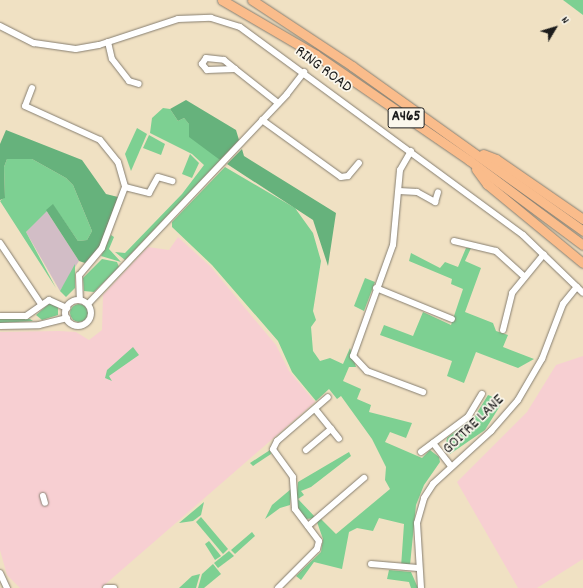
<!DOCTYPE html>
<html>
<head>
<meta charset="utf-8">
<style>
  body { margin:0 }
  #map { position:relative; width:583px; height:588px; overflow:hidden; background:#f0e1c3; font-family:Dekko,sans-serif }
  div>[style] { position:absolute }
  .built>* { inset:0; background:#f7cfd2 }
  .industrial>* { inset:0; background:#d2bdc6 }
  .green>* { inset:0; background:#7dd092 }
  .round { border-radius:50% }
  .forest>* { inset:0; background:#66b27c }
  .roads { filter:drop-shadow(0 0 1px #867e70) drop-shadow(0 0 1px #867e70) }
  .minor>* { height:6px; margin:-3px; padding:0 3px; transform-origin:3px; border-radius:3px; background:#fff }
  .minor>.ring { margin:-3px; padding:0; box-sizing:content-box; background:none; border:6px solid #fff; border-radius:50% }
  .highway>* { height:9px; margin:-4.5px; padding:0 4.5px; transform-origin:4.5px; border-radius:4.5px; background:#fabc8b }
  span { translate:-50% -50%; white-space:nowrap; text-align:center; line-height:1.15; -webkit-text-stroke:3.5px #fbf7ec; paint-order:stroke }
  .shield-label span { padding:1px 3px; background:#fbf7ec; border:1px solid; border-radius:3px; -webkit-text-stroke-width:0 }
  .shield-label { font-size:15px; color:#1c1c1c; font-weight:700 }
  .street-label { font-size:16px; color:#1c1c1c }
  .north { position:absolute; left:535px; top:8px; width:40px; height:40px; -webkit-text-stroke:3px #fbf7ec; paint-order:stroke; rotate:52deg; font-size:11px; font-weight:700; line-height:16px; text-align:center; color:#1c1c1c }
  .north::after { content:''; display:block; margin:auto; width:14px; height:18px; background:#1c1c1c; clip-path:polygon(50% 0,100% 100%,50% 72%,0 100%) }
</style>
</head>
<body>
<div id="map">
  <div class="built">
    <div style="clip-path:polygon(178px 237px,211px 267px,250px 314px,276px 345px,289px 371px,315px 402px,101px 588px,20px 588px,7px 575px,0 550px,0 332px,59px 331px,76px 332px,89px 340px,102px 330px,103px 295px,148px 247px,169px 250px)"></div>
    <div style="clip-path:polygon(583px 356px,583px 559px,537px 588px,518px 588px,457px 482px,527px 412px,556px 365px)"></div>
  </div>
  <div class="industrial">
    <div style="clip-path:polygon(46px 210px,79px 261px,60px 291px,26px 232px)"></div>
  </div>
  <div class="green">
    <div style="clip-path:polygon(563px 0,583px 0,583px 15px)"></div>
    <div style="clip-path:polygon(163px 108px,170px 109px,178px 121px,184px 118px,220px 160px,125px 260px,115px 252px,125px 253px,182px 194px,204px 165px,192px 154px,150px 133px,152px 118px)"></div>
    <div style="clip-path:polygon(137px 128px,147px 134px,131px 171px,125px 154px)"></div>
    <div style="clip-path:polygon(149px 135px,165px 144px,161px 155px,143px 148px)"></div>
    <div style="clip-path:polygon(190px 154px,199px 163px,192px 178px,182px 174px)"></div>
    <div style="clip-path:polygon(7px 159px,32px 159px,66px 178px,73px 185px,92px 231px,87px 240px,78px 241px,53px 205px,26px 232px,56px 288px,0 201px,5px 197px,4px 167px)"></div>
    <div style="clip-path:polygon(225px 167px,295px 208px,313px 233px,321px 261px,313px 311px,316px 320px,311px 327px,313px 351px,320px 361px,330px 358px,343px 364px,350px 348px,356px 367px,349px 367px,343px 381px,361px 389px,357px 399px,371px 405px,369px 412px,412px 423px,406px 438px,390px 432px,385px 442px,422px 458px,430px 450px,439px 457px,440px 462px,424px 485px,416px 505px,410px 565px,401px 567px,404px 524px,379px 518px,373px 531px,357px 528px,349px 532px,342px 569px,314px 562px,301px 580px,296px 576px,321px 552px,323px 539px,317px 522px,321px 519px,336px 534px,390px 489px,385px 480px,386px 467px,372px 439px,341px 396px,337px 399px,329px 389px,316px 401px,292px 372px,278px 341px,212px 265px,172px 227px,172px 222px)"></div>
    <div style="clip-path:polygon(111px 235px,114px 237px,109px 249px,121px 262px,101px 256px)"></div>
    <div style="clip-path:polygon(466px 248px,471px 248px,465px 261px,481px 268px,465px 312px,493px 323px,496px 331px,508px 335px,503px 347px,534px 359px,518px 368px,476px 352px,464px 383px,447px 376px,452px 361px,380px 335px,384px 325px,413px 336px,423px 312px,451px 325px,463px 289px,451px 284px,452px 279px,409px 261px,411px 253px,440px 268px,445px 262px,458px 267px)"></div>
    <div style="clip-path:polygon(102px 259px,117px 262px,119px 267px,94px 292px,84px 291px,83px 278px)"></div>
    <div style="clip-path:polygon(75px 264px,75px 288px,66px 297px,60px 291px)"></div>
    <div style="clip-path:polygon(365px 278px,375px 282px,364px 311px,354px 306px)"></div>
    <div style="clip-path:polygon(51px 302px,58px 306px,58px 315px,42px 320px,36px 315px)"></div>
    <div class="round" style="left:70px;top:304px;width:18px;height:18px"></div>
    <div style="clip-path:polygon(0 318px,30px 319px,33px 321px,0 323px)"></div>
    <div style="clip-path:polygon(133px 347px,139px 355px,109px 376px,112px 381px,105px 378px,107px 370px)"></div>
    <div style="clip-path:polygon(488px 395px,503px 401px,485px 430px,450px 454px,445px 449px,447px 438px,475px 416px)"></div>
    <div style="clip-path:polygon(270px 450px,271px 454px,253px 466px,250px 463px)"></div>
    <div style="clip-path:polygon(349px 452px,351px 456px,311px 487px,301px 491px,304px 495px,298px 499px,316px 518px,306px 519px,296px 505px,298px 482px)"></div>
    <div style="clip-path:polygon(291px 489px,290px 505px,280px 508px,265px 519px,272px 505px)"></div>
    <div style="clip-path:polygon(204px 502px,201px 515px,193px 521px,179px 523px)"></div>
    <div style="clip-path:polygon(201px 517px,228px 549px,223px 554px,196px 522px)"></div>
    <div style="clip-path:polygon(252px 532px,255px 536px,235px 554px,231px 550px)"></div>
    <div style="clip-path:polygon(209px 541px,221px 556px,215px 560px,205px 544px)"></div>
    <div style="clip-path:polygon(229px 551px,234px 556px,218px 568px,214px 563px)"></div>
    <div style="clip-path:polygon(213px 564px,221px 574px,204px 588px,198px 588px,202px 574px)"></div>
    <div style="clip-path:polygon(389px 570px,411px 572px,418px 588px,411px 588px,409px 582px,387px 579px)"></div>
    <div style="clip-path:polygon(200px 574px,196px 588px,179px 588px,192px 576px)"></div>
  </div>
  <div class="forest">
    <div style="clip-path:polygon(186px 100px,236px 130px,239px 140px,220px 160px,189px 137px,189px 124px,184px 118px,178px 121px,170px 109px)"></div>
    <div style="clip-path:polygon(6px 130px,82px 160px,106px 194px,118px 197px,100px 246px,85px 263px,79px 261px,46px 210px,53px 204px,78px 241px,87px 240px,92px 231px,73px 185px,66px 178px,32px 159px,7px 159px,4px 167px,5px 198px,0 200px,0 144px)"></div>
    <div style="clip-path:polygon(242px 149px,244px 156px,336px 213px,328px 266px,313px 220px,227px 164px)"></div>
  </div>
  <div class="roads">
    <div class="minor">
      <div style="left:0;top:26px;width:38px;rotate:27deg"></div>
      <div style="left:34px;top:43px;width:42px;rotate:8.1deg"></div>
      <div style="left:76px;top:49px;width:23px;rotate:-10deg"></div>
      <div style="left:99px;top:45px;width:83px;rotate:-18.2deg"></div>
      <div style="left:178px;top:19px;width:33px;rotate:-2deg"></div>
      <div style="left:211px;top:18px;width:30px;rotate:17deg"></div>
      <div style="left:240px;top:27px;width:351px;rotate:36.3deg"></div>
      <div style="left:523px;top:235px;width:83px;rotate:44deg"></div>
      <div style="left:108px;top:42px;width:17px;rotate:77deg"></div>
      <div style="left:112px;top:59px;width:28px;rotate:52deg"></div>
      <div style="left:129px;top:81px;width:10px;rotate:17deg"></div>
      <div style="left:235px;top:69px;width:28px;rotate:178deg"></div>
      <div style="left:207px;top:70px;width:8px;rotate:-130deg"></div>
      <div style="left:202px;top:64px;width:7px;rotate:-56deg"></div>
      <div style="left:206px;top:58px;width:18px;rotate:6deg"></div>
      <div style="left:224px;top:60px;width:14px;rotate:39deg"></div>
      <div style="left:235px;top:69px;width:55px;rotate:38.3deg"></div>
      <div style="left:32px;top:88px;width:19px;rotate:111deg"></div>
      <div style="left:25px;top:106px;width:82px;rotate:24.4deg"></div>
      <div style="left:100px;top:140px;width:28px;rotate:51deg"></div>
      <div style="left:118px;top:162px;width:26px;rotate:74deg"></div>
      <div style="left:125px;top:187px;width:65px;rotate:110.7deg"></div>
      <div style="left:102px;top:248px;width:35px;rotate:130deg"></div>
      <div style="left:79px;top:275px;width:25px;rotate:88deg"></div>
      <div style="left:262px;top:120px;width:97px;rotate:35.8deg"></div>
      <div style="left:341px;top:177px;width:7px;rotate:-8deg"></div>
      <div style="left:348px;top:176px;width:17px;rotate:-50deg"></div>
      <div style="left:411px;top:151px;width:22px;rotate:120deg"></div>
      <div style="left:400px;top:170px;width:75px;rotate:95.3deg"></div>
      <div style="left:393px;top:245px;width:118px;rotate:109.8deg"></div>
      <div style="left:353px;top:356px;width:21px;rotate:47deg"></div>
      <div style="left:367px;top:371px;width:60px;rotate:20.6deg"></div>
      <div style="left:125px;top:187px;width:25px;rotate:14deg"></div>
      <div style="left:149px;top:193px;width:18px;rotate:-61deg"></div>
      <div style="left:158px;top:177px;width:15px;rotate:16deg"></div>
      <div style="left:399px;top:191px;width:18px;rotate:3deg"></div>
      <div style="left:417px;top:192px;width:21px;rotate:29deg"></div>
      <div style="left:435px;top:202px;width:10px;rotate:-73deg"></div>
      <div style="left:454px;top:241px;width:43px;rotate:13.4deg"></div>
      <div style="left:496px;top:251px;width:38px;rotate:42deg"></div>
      <div style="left:0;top:243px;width:73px;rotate:56.1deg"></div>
      <div style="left:376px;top:288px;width:82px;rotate:22.2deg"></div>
      <div class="ring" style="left:65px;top:300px;width:20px;height:20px"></div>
      <div style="left:88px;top:304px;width:289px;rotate:-46.5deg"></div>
      <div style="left:287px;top:94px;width:28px;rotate:-52deg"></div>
      <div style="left:0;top:316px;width:26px"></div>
      <div style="left:26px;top:316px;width:28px;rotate:-35deg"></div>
      <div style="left:49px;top:300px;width:20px;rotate:24deg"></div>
      <div style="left:0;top:326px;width:39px;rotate:-1deg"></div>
      <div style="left:39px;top:325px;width:29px;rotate:-14deg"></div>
      <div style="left:503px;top:330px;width:38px;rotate:-76deg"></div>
      <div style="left:512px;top:293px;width:50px;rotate:-50.6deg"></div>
      <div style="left:315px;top:409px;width:38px;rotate:51deg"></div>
      <div style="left:433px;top:443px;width:29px;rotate:52deg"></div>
      <div style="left:306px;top:450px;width:33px;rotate:-40deg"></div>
      <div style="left:421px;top:452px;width:59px;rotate:-36.7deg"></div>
      <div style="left:468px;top:417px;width:27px;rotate:-59deg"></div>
      <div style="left:43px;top:496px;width:7px;rotate:74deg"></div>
      <div style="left:308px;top:526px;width:74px;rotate:-40.6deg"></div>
      <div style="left:371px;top:564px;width:47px;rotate:4.9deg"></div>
      <div style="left:0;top:573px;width:17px;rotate:65deg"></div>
      <div style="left:106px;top:588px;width:8px"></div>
      <div style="left:278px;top:588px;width:55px;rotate:-45deg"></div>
      <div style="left:317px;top:549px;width:8px;rotate:-76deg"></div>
      <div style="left:319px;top:541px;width:40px;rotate:-127deg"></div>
      <div style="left:295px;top:509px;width:32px;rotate:-94deg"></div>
      <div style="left:293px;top:477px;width:34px;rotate:-126deg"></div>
      <div style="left:273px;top:449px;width:9px;rotate:-63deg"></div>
      <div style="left:277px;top:441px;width:67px;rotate:-40.8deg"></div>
      <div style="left:421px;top:588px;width:65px;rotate:-93.5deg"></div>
      <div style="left:417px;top:523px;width:26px;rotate:-74deg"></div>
      <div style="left:424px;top:498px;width:17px;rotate:-57deg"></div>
      <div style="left:433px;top:484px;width:79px;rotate:-42.4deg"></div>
      <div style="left:491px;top:431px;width:41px;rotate:-48.9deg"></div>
      <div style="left:518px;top:400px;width:48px;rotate:-59.7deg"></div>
      <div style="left:542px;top:359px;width:59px;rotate:-69.1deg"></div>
      <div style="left:563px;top:304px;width:22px;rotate:-51deg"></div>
    </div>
    <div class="highway">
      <div style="left:222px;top:0;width:109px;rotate:30.3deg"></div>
      <div style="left:316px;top:55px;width:186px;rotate:34.5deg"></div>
      <div style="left:469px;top:160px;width:142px;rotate:36.7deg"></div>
      <div style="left:252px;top:0;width:120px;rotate:33.4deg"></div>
      <div style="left:352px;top:66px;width:284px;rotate:35.5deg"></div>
      <div style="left:483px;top:154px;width:14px;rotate:21deg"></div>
      <div style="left:496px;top:159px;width:106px;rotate:34.6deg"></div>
      <div style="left:476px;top:169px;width:19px;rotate:54deg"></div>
      <div style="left:487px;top:184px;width:124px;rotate:39.5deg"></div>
    </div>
  </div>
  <div class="shield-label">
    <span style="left:406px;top:118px">A465</span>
  </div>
  <div class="street-label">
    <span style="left:323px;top:70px;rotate:37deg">RING ROAD</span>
    <span style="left:474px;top:425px;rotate:-44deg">GOITRE LANE</span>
  </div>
  <div class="north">N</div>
</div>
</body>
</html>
